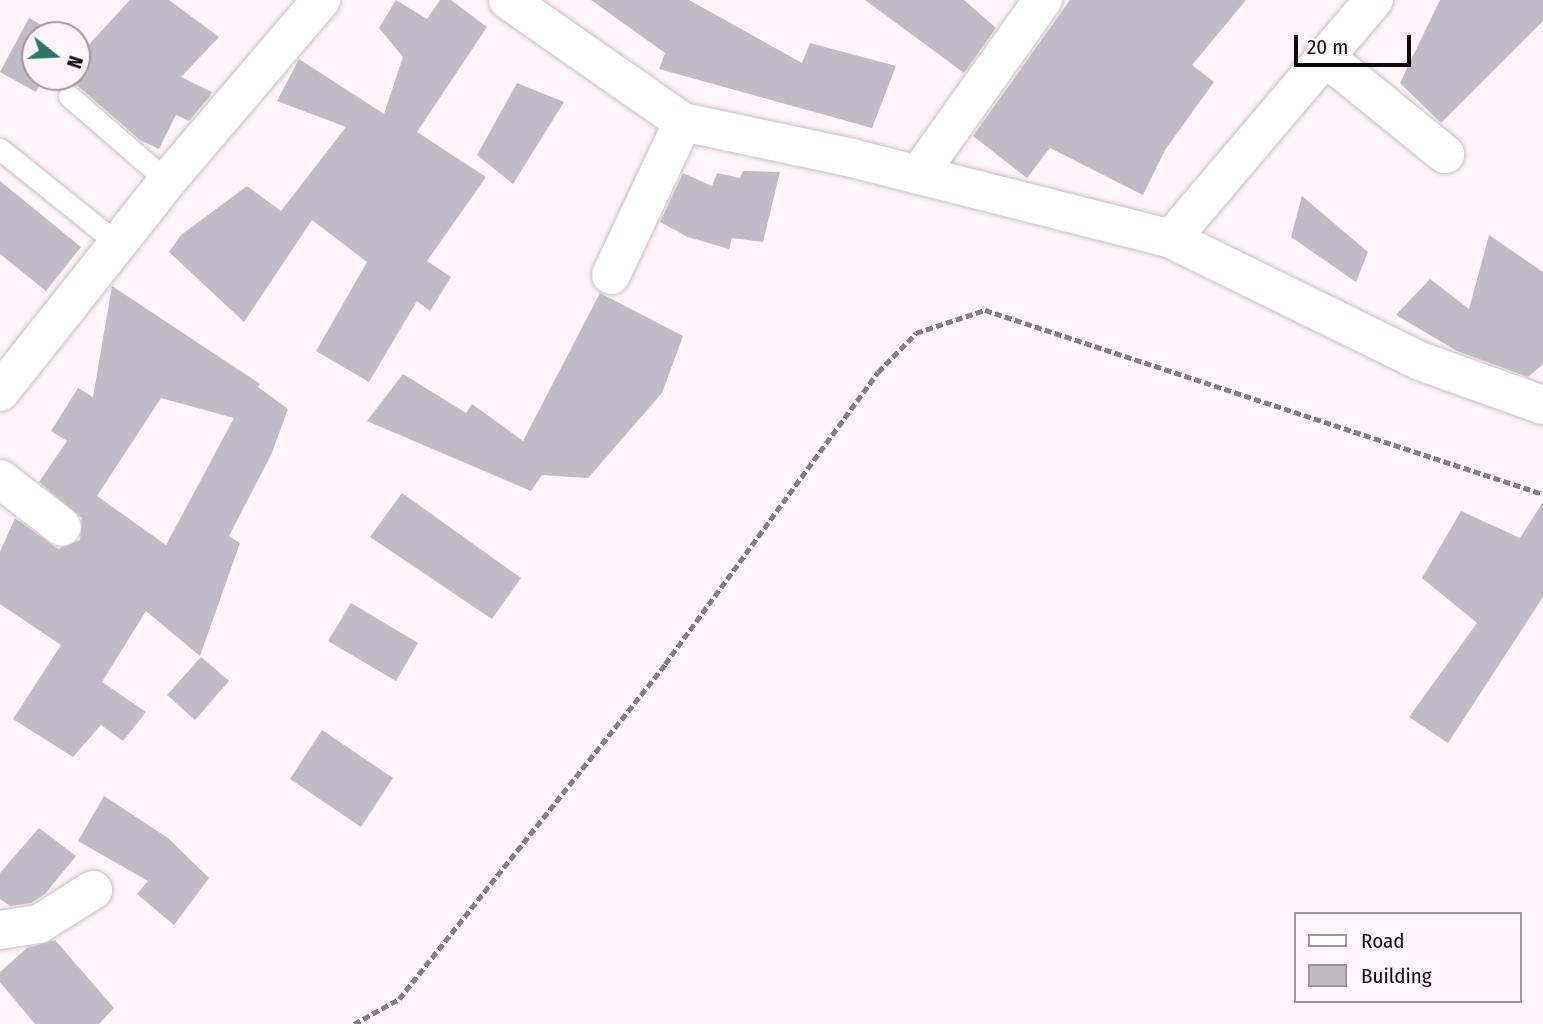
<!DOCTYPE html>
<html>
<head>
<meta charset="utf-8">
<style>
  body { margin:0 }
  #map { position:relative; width:1543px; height:1024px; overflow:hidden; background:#fef5fa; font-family:"Fira Sans Condensed",sans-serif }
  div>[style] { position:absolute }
  .building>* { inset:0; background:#c1bbc5 }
  .path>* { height:4.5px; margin-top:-2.25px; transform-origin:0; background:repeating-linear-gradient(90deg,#847e81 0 7px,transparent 0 10.5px) }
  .roads { filter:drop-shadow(0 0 2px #c9bec4) drop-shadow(0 0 2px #c9bec4) }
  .lane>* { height:21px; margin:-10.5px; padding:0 10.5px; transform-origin:10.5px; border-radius:10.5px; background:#fff }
  .street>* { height:38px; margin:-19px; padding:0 19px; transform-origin:19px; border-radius:19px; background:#fff }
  span { translate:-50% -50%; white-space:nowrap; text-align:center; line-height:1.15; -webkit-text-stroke:7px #fef5fa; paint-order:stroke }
  .legend { position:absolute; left:1294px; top:912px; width:228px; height:91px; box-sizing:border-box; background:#fef5fa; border:2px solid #9e979b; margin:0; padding:9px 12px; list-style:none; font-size:21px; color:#0f0b0d }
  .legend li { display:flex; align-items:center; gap:14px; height:35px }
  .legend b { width:35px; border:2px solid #9e979b }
  .north { position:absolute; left:21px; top:21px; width:70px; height:70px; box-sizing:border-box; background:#fef5fa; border:2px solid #9e979b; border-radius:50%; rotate:108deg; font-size:19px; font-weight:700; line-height:28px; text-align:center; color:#0f0b0d }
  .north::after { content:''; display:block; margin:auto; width:24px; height:32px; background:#2f7469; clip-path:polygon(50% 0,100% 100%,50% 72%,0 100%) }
  .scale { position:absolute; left:1294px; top:35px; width:117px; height:32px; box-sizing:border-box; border:4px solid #0f0b0d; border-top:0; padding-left:9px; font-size:21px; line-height:24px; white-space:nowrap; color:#0f0b0d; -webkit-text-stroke:5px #fef5fa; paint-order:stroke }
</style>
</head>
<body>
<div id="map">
  <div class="building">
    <div style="clip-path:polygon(130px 0,169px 0,219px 37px,181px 77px,212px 92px,210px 96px,189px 121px,176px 115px,159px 149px,140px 140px,78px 86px,56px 77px,77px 77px,77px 45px,84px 50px)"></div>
    <div style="clip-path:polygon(396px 0,427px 19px,440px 0,451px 0,487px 27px,417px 132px,486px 177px,427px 261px,451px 277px,430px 311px,417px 301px,369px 382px,316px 351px,367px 262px,312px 220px,244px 322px,169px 252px,181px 235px,247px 186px,281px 211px,346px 127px,277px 101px,299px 59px,384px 114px,403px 57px,379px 28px)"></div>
    <div style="clip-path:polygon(591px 0,689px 0,802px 63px,810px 43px,896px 66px,872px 128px,659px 69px,665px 53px)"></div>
    <div style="clip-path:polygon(865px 0,964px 0,996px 28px,964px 73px)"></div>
    <div style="clip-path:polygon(1070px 0,1246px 0,1192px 65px,1214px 82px,1165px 150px,1143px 195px,1050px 148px,1027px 178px,973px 136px)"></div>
    <div style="clip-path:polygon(1440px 0,1543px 0,1543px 21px,1441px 123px,1400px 83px)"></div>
    <div style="clip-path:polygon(29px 18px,59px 35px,35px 35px,35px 77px,44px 77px,36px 92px,0 72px)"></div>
    <div style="clip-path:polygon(517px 83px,564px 102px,513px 184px,477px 155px)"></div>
    <div style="clip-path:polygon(743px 171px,780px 172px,763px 242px,732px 238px,729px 249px,688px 237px,660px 222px,683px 173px,712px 186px,717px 173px,740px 178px)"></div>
    <div style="clip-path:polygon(0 181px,81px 247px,46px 291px,0 254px)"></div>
    <div style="clip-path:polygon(1302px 196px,1368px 252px,1356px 282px,1291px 237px)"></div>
    <div style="clip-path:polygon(1489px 235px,1543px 272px,1543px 364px,1528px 377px,1457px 351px,1396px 315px,1430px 279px,1469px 309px)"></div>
    <div style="clip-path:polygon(evenodd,112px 286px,260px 384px,258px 387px,288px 409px,271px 455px,229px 536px,240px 543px,200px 656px,146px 611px,102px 682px,146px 712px,123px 741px,101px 725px,73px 757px,13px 719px,61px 645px,0 604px,0 552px,15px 518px,58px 549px,80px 540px,82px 518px,39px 482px,67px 441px,51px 431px,78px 388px,93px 397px,112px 286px,161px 398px,234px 418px,166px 545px,97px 496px,161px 398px)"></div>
    <div style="clip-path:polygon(600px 293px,683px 336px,662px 393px,588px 478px,542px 475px,531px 491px,367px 421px,403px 374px,466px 413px,472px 404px,523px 441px)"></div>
    <div style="clip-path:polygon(402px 493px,521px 578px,492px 619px,370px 537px)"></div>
    <div style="clip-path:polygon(1543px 502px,1543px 597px,1448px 743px,1409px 717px,1477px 623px,1422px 578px,1461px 511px,1520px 538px)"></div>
    <div style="clip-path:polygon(351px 603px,418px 643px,396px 681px,328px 641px)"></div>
    <div style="clip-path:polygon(201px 657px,229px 681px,195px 720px,167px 695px)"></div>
    <div style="clip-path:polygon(322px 730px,393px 778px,361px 827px,290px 779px)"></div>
    <div style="clip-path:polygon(104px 796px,168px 838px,209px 878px,174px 925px,137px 894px,148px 881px,78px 841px)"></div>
    <div style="clip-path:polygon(39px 828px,76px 856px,45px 894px,31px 903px,10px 906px,0 899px,0 873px)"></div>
    <div style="clip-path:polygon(55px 940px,114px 1008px,99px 1024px,35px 1024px,0 982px,0 972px,27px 948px)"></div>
  </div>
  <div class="path">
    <div style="left:354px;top:1024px;width:51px;rotate:-29.1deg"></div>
    <div style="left:399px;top:999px;width:428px;rotate:-51.5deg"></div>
    <div style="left:665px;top:664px;width:361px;rotate:-53.9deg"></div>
    <div style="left:878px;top:372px;width:54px;rotate:-45.7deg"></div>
    <div style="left:916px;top:333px;width:73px;rotate:-18.4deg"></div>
    <div style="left:985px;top:310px;width:588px;rotate:18.25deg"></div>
  </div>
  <div class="roads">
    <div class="lane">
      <div style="left:69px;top:96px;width:130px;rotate:40.9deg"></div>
      <div style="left:0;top:149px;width:151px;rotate:38.8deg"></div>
    </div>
    <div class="street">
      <div style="left:508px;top:0;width:213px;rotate:34.9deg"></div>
      <div style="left:683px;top:122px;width:173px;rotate:12deg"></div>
      <div style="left:852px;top:158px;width:329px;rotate:14.2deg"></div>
      <div style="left:1171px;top:239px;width:277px;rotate:26.1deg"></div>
      <div style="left:1420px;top:361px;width:131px;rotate:19.7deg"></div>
      <div style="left:1324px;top:56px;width:156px;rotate:39deg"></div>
      <div style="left:918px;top:175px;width:215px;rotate:-54.5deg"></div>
      <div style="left:1171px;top:239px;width:314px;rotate:-49.7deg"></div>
      <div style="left:611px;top:275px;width:169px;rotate:-64.8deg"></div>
      <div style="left:0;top:392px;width:269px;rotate:-51.6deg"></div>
      <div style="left:167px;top:181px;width:238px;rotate:-49.6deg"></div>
      <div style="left:0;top:479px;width:78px;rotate:37.7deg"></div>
      <div style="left:0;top:930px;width:39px;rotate:-9deg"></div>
      <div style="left:39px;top:924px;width:64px;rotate:-32.2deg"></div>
    </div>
  </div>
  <ul class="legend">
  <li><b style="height:9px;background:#fff"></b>Road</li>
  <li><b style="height:19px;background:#c1bbc5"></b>Building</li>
  </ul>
  <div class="north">N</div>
  <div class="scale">20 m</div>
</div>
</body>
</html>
